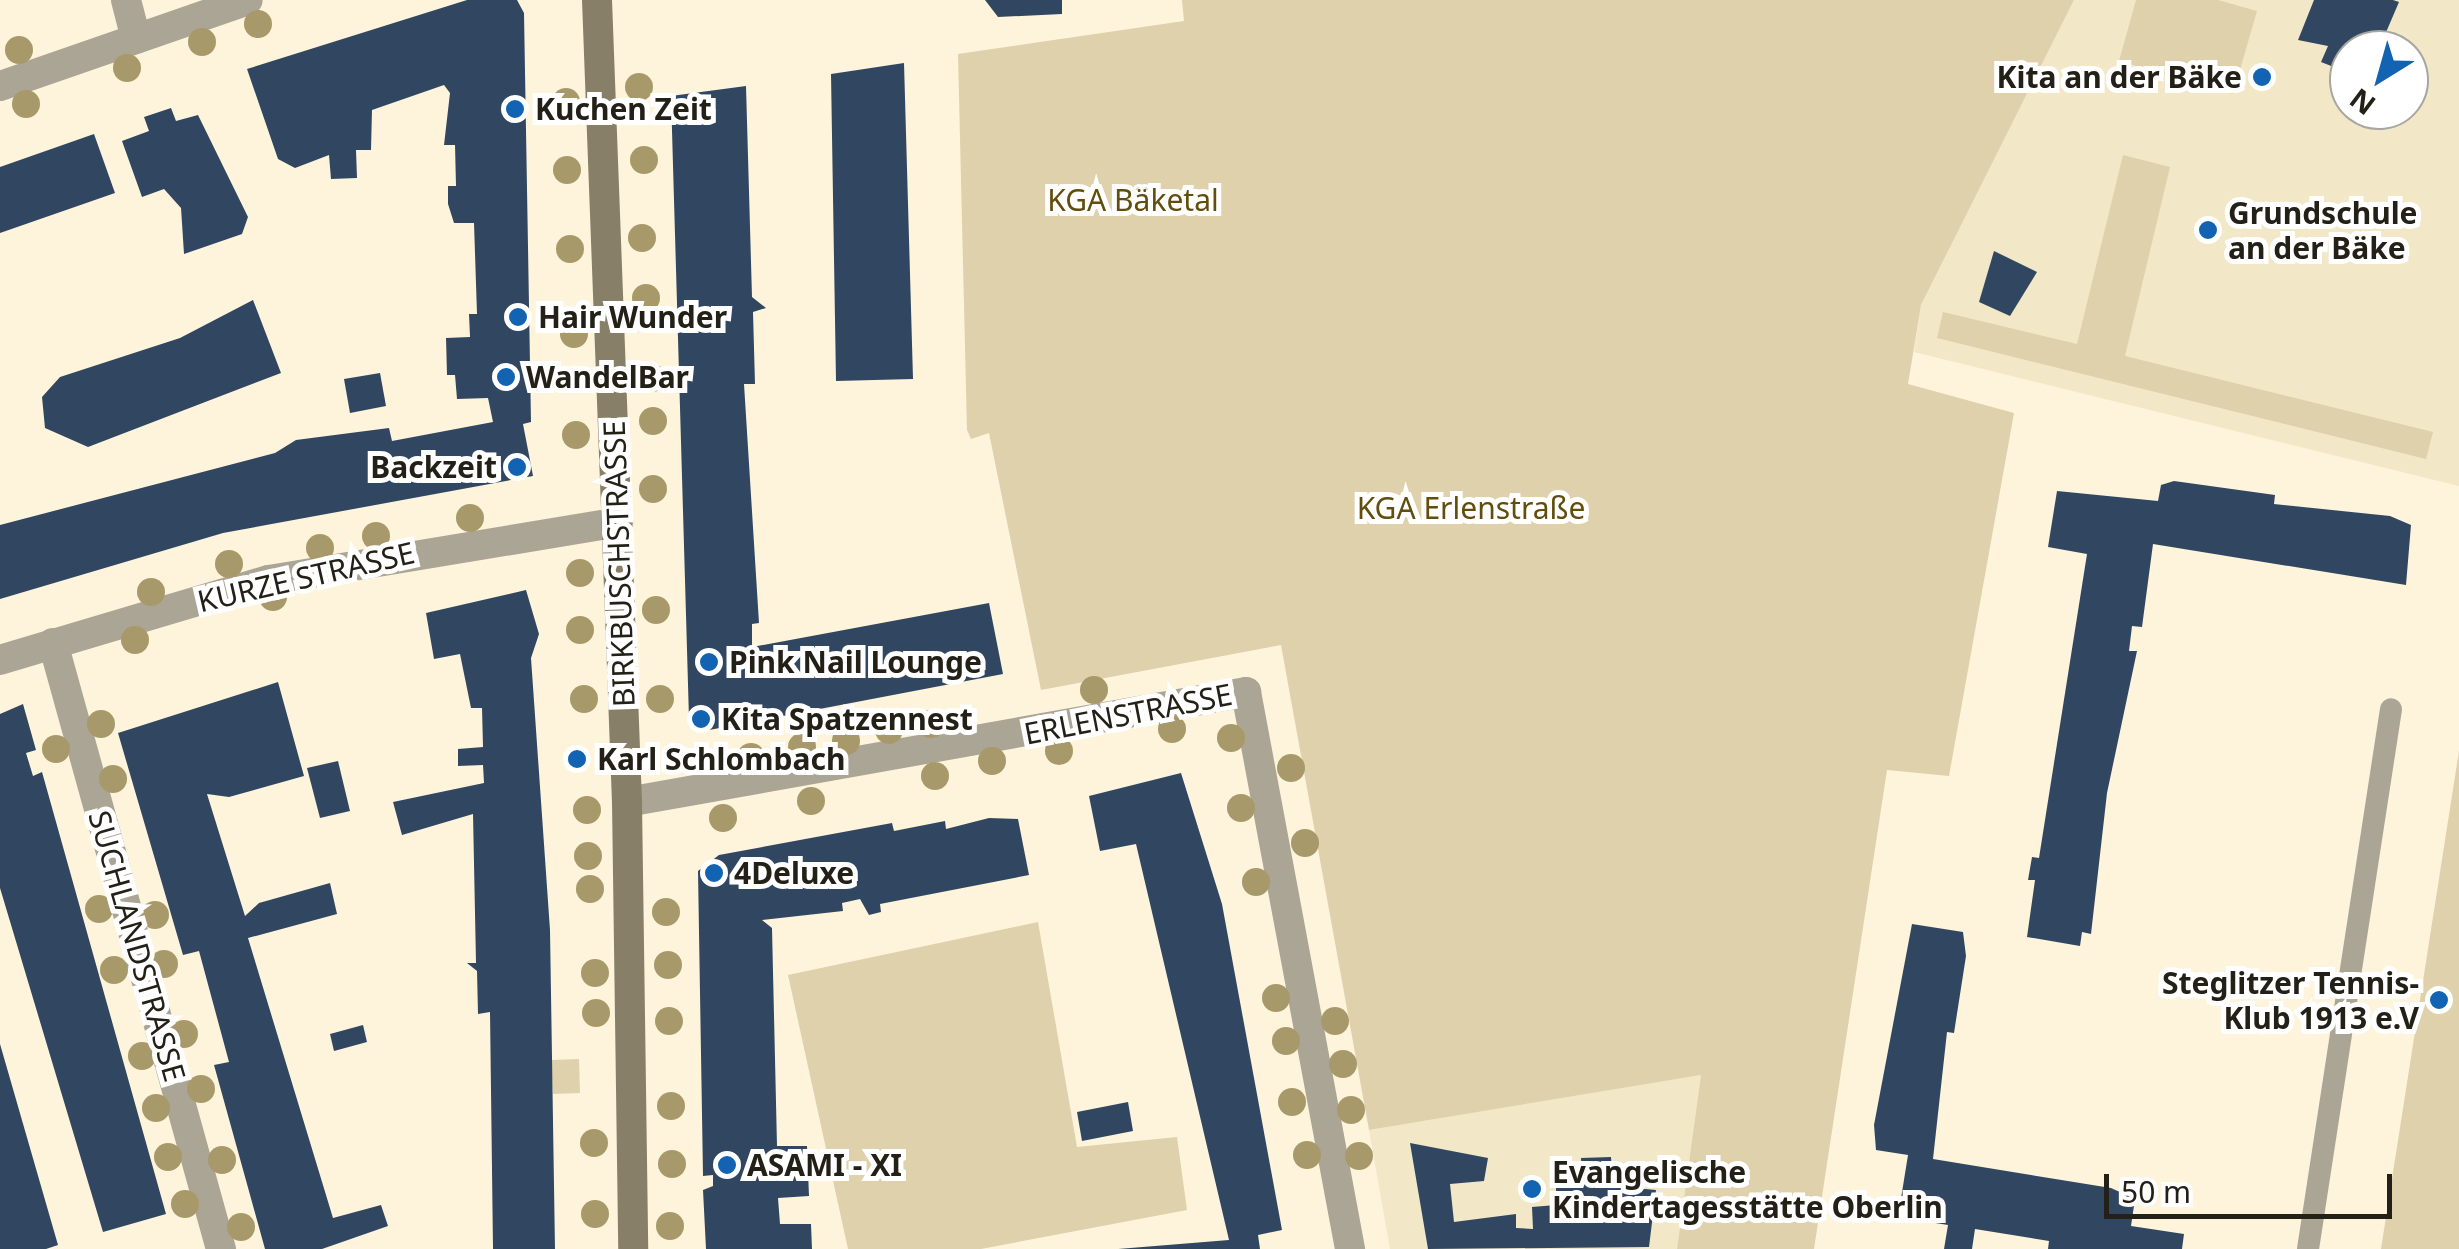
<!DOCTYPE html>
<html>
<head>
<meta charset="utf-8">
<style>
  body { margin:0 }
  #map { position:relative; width:2459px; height:1249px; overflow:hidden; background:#fdf4db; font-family:"Noto Sans",sans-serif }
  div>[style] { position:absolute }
  .built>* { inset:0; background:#f2e7c7 }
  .green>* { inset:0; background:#ded1ab }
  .building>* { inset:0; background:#314761 }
  .lane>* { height:22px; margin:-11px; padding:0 11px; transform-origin:11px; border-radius:11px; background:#aba595 }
  .street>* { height:30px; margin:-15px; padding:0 15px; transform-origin:15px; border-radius:15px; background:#aba595 }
  .secondary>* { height:30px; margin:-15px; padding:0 15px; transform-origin:15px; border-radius:15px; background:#877f67 }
  .trees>* { width:28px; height:28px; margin:-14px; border-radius:50%; background:#a79969 }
  .dots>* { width:28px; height:28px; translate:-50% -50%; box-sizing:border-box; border:5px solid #fff; border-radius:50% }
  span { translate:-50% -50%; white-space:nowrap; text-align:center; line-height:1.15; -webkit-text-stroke:10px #fff; paint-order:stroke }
  .poi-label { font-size:30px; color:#232017; font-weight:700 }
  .right { translate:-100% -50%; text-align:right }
  .left { translate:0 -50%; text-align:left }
  .park-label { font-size:30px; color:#614e0c }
  .street-label { font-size:30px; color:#232017 }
  .north { position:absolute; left:2329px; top:30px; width:100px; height:100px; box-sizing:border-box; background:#fff; border:2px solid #a7a6a2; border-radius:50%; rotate:217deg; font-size:28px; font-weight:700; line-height:40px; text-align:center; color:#232017 }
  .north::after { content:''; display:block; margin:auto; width:35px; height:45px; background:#1263b1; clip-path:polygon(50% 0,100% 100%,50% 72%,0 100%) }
  .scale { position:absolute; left:2104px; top:1174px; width:288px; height:45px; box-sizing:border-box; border:5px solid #232017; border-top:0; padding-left:12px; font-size:30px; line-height:35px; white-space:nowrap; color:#232017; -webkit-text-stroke:8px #fff; paint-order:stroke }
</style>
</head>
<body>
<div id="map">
  <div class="built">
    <div style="clip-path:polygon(evenodd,2074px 0,2459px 0,2459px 486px,1914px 352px,1921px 305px,2074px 0,2349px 50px,2409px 50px,2409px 110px,2349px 110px,2349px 50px)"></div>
    <div style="clip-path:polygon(1701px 1075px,1677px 1249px,1390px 1249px,1369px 1130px)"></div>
  </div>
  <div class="green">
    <div style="clip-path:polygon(1182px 0,2074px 0,1921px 305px,1908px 384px,2014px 413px,1949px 776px,1887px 770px,1814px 1249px,1677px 1249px,1701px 1075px,1369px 1130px,1281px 645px,1041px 690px,989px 433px,971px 439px,967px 430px,958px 54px,1184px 21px)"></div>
    <div style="clip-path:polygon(2136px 0,2218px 0,2257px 11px,2233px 94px,2119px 61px)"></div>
    <div style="clip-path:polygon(2123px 155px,2170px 167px,2125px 356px,2433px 432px,2426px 459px,1937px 338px,1943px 312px,2077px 344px)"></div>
    <div style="clip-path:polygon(2459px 751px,2459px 1249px,2381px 1249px)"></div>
    <div style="clip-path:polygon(1038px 922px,1077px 1147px,1177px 1137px,1187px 1210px,981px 1249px,848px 1249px,788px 975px)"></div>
    <div style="clip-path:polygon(579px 1059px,580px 1093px,553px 1094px,551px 1060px)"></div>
  </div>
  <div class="building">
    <div style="clip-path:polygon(467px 0,517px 0,524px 13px,531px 422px,523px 424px,533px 476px,223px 533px,0 599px,0 525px,275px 453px,296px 440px,389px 428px,392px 441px,493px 422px,488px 398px,457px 399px,455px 375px,447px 375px,446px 338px,470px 337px,469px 314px,477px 314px,474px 223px,454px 223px,448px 204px,448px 186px,456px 186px,455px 145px,444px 145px,450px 93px,444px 85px,372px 110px,371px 150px,356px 150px,357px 178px,331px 179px,329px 155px,295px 168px,278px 159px,247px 69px)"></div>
    <div style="clip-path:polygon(985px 0,1062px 0,1062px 14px,998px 17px)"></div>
    <div style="clip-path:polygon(2314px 0,2393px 0,2399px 2px,2381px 44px,2367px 37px,2362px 50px,2349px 50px,2349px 73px,2321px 62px,2328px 46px,2298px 40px)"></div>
    <div style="clip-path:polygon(904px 63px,913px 379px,836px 381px,831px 74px)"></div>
    <div style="clip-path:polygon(746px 86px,752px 297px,766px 308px,753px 312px,755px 384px,744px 384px,759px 623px,752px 624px,752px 647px,989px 603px,1003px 674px,704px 731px,689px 719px,671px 96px)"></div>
    <div style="clip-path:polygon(171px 108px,176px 121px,198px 115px,248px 217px,242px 234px,184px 254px,181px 208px,164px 189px,142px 197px,122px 141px,149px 131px,144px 117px)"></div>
    <div style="clip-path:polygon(94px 134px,115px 193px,0 233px,0 167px)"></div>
    <div style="clip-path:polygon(1994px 251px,2037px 272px,2010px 316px,1979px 302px)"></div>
    <div style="clip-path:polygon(253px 300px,281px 373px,88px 447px,45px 428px,42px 397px,60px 377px,180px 338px)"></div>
    <div style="clip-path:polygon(380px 373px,386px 406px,350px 413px,344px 379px)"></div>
    <div style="clip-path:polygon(2174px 481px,2275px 495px,2274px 504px,2390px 516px,2411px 525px,2406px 585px,2153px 544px,2142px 627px,2132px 626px,2129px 651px,2137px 651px,2107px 793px,2091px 934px,2082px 932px,2080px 946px,2027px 937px,2035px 880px,2028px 880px,2032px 857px,2039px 858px,2087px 554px,2048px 547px,2057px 491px,2158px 501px,2161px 485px)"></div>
    <div style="clip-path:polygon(526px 590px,539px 634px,531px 658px,550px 930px,555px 1249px,493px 1249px,490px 1012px,478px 1014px,477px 971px,467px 963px,476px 963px,473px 814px,402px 835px,393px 802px,484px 783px,483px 765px,458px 766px,458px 749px,483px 747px,482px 708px,471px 708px,460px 654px,434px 659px,426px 613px)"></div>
    <div style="clip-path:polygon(278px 682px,304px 776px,229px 797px,207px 794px,245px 916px,259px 903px,330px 883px,337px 914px,248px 938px,333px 1218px,381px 1205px,388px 1226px,322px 1249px,265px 1249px,214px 1065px,229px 1062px,199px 951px,183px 955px,118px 733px)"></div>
    <div style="clip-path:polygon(23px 704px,36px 750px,26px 753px,33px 776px,42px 772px,166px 1214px,103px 1232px,0 888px,0 714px)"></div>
    <div style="clip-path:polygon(338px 761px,350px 811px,320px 818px,307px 768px)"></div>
    <div style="clip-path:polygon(1181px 773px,1222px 904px,1282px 1230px,1258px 1235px,1260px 1249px,1118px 1249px,1229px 1240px,1136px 844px,1100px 851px,1089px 796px)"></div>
    <div style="clip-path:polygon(989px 818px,1018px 819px,1029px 875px,880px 904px,881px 912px,869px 915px,860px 899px,842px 903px,843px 911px,762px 920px,772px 928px,777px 1146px,807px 1146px,809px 1196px,778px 1198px,780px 1224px,811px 1224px,812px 1249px,706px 1249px,703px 1190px,713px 1186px,713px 1175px,703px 1176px,698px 871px,719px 855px,892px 823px,894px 831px,945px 821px,946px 829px)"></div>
    <div style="clip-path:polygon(1912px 924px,1963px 932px,1966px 956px,1954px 1033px,1947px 1032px,1933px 1159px,2111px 1188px,2135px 1199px,2131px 1226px,2184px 1234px,2182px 1249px,2048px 1249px,2049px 1241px,1975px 1229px,1972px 1249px,1944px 1249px,1948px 1225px,1898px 1217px,1908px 1155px,1876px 1150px,1874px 1125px)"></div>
    <div style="clip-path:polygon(363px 1025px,367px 1042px,334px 1051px,330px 1034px)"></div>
    <div style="clip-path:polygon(0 1044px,58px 1245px,46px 1249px,0 1249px)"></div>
    <div style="clip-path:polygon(1128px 1102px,1133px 1131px,1082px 1141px,1077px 1112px)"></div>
    <div style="clip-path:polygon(1410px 1143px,1488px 1158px,1484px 1181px,1450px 1184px,1454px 1222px,1516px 1214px,1516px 1228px,1533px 1229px,1532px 1207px,1556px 1205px,1556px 1182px,1582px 1180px,1581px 1158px,1611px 1157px,1613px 1186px,1656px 1190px,1649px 1247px,1428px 1249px)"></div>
  </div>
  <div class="lane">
    <div style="left:2308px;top:1249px;width:546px;rotate:-81.26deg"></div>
  </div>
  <div class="street">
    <div style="left:126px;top:0;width:40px;rotate:75.6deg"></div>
    <div style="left:0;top:86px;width:262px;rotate:-19.1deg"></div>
    <div style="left:53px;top:643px;width:629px;rotate:74.51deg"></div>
    <div style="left:0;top:660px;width:281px;rotate:-16.6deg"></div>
    <div style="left:269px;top:580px;width:354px;rotate:-9.4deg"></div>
    <div style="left:627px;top:802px;width:629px;rotate:-10.08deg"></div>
    <div style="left:1246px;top:692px;width:567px;rotate:79.42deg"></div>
  </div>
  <div class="secondary">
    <div style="left:597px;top:0;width:803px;rotate:87.86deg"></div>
    <div style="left:627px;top:802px;width:447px;rotate:89.2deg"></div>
  </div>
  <div class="trees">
    <div style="left:258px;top:24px"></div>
    <div style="left:202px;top:42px"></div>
    <div style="left:19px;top:50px"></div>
    <div style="left:127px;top:68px"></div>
    <div style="left:639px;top:87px"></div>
    <div style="left:566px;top:102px"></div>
    <div style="left:26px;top:104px"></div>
    <div style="left:644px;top:160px"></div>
    <div style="left:567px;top:170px"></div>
    <div style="left:642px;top:238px"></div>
    <div style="left:570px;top:249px"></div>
    <div style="left:646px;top:298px"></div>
    <div style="left:574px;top:334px"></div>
    <div style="left:652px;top:378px"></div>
    <div style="left:653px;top:421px"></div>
    <div style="left:576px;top:435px"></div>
    <div style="left:653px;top:489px"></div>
    <div style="left:470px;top:518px"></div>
    <div style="left:376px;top:536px"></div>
    <div style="left:320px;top:548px"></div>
    <div style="left:229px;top:564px"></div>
    <div style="left:580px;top:573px"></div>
    <div style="left:151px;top:592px"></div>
    <div style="left:273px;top:597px"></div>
    <div style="left:656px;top:610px"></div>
    <div style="left:580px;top:630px"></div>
    <div style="left:135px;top:640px"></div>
    <div style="left:1094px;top:690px"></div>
    <div style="left:584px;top:699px"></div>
    <div style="left:660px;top:699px"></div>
    <div style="left:101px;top:724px"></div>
    <div style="left:931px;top:724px"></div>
    <div style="left:1172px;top:729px"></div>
    <div style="left:889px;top:730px"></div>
    <div style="left:1231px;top:738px"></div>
    <div style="left:846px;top:741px"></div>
    <div style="left:802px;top:747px"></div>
    <div style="left:56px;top:749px"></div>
    <div style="left:1059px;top:751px"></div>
    <div style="left:751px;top:757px"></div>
    <div style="left:992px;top:761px"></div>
    <div style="left:1291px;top:768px"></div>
    <div style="left:935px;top:776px"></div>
    <div style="left:113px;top:779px"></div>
    <div style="left:811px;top:801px"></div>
    <div style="left:1241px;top:808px"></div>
    <div style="left:587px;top:810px"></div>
    <div style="left:723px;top:818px"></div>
    <div style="left:1305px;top:843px"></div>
    <div style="left:588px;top:856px"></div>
    <div style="left:1256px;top:882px"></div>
    <div style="left:590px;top:889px"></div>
    <div style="left:99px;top:909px"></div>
    <div style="left:666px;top:912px"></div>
    <div style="left:155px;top:915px"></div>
    <div style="left:164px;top:964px"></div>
    <div style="left:668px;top:965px"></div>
    <div style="left:114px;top:970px"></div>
    <div style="left:595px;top:973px"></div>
    <div style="left:1276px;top:998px"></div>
    <div style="left:596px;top:1013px"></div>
    <div style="left:669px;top:1021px"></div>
    <div style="left:1335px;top:1021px"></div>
    <div style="left:184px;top:1034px"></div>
    <div style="left:1286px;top:1041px"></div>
    <div style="left:142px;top:1056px"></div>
    <div style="left:1343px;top:1064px"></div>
    <div style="left:201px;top:1089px"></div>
    <div style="left:1292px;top:1102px"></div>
    <div style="left:671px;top:1106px"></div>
    <div style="left:156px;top:1108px"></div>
    <div style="left:1351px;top:1110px"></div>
    <div style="left:594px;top:1143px"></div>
    <div style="left:1307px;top:1155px"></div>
    <div style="left:1359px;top:1156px"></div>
    <div style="left:168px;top:1157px"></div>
    <div style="left:222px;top:1160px"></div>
    <div style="left:672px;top:1164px"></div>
    <div style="left:185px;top:1204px"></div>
    <div style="left:595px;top:1214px"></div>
    <div style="left:670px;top:1226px"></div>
    <div style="left:241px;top:1227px"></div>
  </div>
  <div class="dots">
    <div style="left:2262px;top:77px;background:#1263b1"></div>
    <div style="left:515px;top:109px;background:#1263b1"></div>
    <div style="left:2208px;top:230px;background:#1263b1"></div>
    <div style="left:518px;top:317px;background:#1263b1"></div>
    <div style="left:506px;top:377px;background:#1263b1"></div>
    <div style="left:517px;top:467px;background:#1263b1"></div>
    <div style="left:709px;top:662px;background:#1263b1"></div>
    <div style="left:701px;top:719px;background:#1263b1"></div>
    <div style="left:577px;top:759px;background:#1263b1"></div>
    <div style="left:714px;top:873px;background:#1263b1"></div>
    <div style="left:2439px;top:1000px;background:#1263b1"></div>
    <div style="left:727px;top:1165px;background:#1263b1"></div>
    <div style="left:1532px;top:1189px;background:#1263b1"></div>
  </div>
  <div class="poi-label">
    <span class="right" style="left:2242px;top:77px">Kita an der Bäke</span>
    <span class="left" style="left:535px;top:109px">Kuchen Zeit</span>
    <span class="left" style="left:2228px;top:230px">Grundschule<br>an der Bäke</span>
    <span class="left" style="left:538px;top:317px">Hair Wunder</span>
    <span class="left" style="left:526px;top:377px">WandelBar</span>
    <span class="right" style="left:497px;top:467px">Backzeit</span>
    <span class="left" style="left:729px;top:662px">Pink Nail Lounge</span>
    <span class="left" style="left:721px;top:719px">Kita Spatzennest</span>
    <span class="left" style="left:597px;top:759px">Karl Schlombach</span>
    <span class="left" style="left:734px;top:873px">4Deluxe</span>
    <span class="right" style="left:2419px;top:1000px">Steglitzer Tennis-<br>Klub 1913 e.V</span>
    <span class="left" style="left:747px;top:1165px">ASAMI - XI</span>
    <span class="left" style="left:1552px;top:1189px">Evangelische<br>Kindertagesstätte Oberlin</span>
  </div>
  <div class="park-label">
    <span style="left:1133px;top:200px">KGA Bäketal</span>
    <span style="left:1471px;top:508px">KGA Erlenstraße</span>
  </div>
  <div class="street-label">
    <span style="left:619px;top:564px;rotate:-92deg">BIRKBUSCHSTRASSE</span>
    <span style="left:306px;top:577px;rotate:-13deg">KURZE STRASSE</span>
    <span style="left:1128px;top:714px;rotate:-11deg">ERLENSTRASSE</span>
    <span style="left:137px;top:946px;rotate:74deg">SUCHLANDSTRASSE</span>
  </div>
  <div class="north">N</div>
  <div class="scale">50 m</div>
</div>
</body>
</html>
